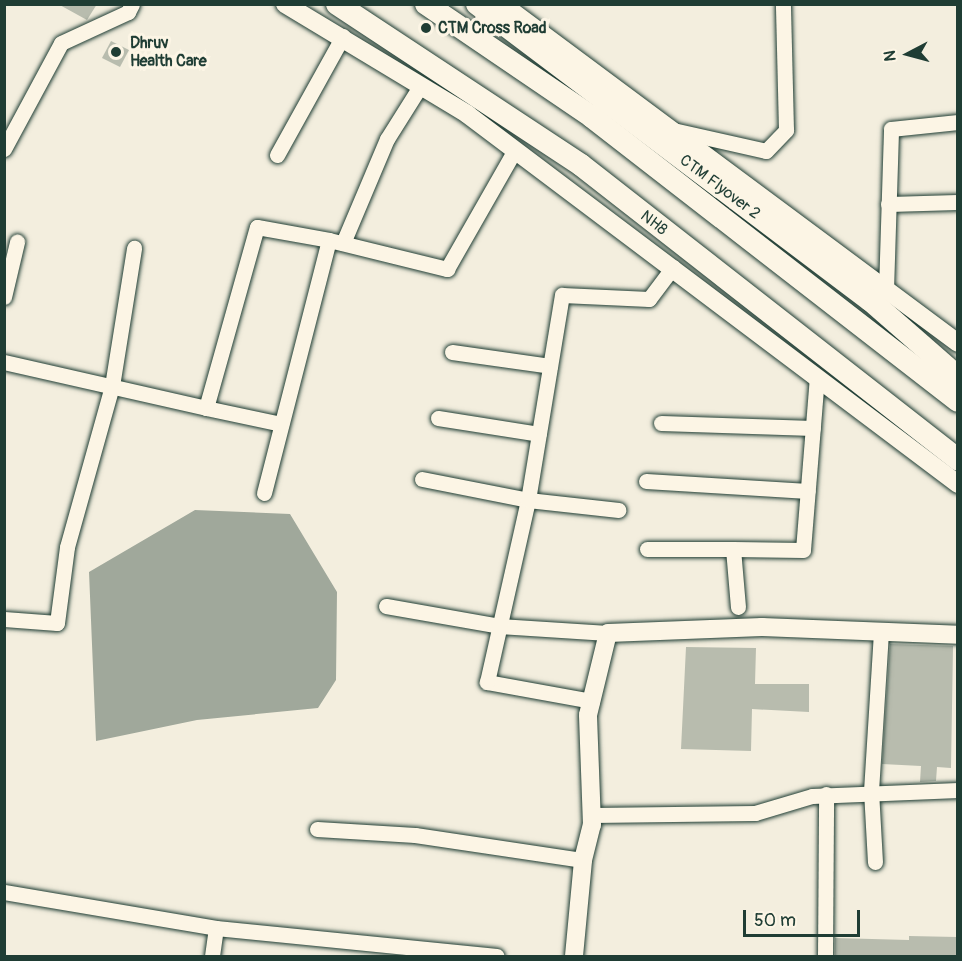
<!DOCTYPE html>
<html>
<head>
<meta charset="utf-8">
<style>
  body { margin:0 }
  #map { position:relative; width:962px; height:961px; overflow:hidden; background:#f3eede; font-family:Pangolin,sans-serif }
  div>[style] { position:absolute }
  .water>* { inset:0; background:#a0a89b }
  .building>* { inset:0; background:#b8bcae }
  .roads { filter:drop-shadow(0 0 2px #1f3d34) drop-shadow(0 0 2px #1f3d34) }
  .minor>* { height:15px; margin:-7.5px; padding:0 7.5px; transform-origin:7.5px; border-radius:7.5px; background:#fcf5e5 }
  .tertiary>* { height:18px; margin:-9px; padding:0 9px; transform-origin:9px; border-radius:9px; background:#fcf5e5 }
  .primary>* { height:22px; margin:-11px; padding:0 11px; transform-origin:11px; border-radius:11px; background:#fcf5e5 }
  .dots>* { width:16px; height:16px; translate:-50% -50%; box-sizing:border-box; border:3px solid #fcf5e5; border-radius:50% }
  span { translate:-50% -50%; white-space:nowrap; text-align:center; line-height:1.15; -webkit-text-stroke:6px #fcf5e5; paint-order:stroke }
  .poi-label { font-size:16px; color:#1f3d34; font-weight:700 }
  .left { translate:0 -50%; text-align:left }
  .street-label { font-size:16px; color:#1f3d34 }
  .frame { position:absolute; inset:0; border:6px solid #1f3d34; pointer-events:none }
  .north { position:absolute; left:878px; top:24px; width:60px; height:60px; -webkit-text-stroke:4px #fcf5e5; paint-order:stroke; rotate:264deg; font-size:16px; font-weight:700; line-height:24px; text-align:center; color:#1f3d34 }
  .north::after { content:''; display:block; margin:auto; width:21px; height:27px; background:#1f3d34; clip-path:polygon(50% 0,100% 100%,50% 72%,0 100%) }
  .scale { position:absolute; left:743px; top:910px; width:117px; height:27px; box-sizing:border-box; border:3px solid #1f3d34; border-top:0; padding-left:8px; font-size:18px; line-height:21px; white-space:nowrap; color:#1f3d34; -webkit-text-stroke:4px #fcf5e5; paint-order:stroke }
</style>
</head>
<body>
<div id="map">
  <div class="water">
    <div style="clip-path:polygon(195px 510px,290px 514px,337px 592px,336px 680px,318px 708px,197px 720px,96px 741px,89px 572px)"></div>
  </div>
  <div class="building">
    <div style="clip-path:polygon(58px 4px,97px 4px,87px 20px)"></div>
    <div style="clip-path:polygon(111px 41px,129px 50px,120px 67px,102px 58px)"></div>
    <div style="clip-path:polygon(890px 644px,953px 646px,951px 768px,937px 767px,936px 781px,920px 782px,921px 766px,882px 764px)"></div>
    <div style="clip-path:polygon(686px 647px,756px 648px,755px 684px,809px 684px,809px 712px,752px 709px,751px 751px,681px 749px)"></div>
    <div style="clip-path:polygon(909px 936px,957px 937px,957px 957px,835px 957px,835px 938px,909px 940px)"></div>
  </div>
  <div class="roads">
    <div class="minor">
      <div style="left:673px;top:130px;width:95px;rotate:12.7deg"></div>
      <div style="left:766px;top:151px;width:29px;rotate:-46deg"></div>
      <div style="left:786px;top:130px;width:126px;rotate:-91.4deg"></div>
      <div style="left:4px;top:149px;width:120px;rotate:-61.7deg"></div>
      <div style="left:61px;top:43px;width:74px;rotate:-24.8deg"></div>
      <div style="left:128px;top:12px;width:9px;rotate:-63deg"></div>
      <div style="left:277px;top:155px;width:136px;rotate:-61deg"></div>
      <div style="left:888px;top:204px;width:70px;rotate:-1.6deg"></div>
      <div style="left:343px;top:243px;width:113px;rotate:-67.1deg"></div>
      <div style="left:387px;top:139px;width:64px;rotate:-57.8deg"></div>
      <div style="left:886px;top:290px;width:161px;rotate:-88.2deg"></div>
      <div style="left:891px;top:129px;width:67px;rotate:-6deg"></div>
      <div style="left:4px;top:297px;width:57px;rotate:-76.7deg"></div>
      <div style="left:452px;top:352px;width:99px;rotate:8.1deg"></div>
      <div style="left:4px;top:362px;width:207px;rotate:12.8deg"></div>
      <div style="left:206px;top:408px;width:188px;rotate:-74.3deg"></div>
      <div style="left:257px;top:227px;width:73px;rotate:10.2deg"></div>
      <div style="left:206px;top:408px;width:77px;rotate:12deg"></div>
      <div style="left:438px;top:418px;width:102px;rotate:9deg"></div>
      <div style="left:661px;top:423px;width:152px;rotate:1.9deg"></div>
      <div style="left:422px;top:479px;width:108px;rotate:11.2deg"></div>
      <div style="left:528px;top:500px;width:91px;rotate:6.3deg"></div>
      <div style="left:646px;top:481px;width:162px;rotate:3.5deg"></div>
      <div style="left:264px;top:493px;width:261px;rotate:-75.6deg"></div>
      <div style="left:329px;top:240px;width:122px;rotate:13.8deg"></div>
      <div style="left:447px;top:269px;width:137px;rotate:-60.3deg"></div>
      <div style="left:647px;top:549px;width:86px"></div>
      <div style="left:386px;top:606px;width:115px;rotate:10deg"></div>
      <div style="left:499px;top:626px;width:109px;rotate:3.7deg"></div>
      <div style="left:738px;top:607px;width:58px;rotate:-94.9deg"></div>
      <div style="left:733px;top:549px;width:70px;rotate:0.8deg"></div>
      <div style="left:803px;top:550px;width:174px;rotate:-85.4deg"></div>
      <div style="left:4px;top:619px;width:53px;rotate:4.3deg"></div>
      <div style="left:57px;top:623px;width:77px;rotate:-82.5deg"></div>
      <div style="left:67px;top:547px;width:167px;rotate:-74.4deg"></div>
      <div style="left:112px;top:386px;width:140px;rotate:-80.9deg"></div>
      <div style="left:592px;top:701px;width:107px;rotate:-169.7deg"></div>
      <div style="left:487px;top:682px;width:187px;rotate:-77.3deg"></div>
      <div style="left:528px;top:500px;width:208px;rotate:-80.6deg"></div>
      <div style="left:562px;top:295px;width:87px;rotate:2.6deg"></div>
      <div style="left:649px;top:299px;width:40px;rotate:-53deg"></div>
      <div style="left:592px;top:815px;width:163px;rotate:-0.7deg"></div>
      <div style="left:755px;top:813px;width:59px;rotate:-16.6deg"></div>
      <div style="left:812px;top:796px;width:146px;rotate:-2.4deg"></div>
      <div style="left:317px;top:829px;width:98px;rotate:3.5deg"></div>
      <div style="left:415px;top:835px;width:170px;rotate:8.5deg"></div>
      <div style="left:875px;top:862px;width:71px;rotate:-93.2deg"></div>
      <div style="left:871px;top:791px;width:160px;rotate:-86.4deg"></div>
      <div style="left:4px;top:892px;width:215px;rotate:9.6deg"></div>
      <div style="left:212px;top:956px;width:28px;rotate:-82deg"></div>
      <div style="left:216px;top:928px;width:282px;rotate:5.7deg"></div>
      <div style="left:825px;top:956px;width:162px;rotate:-89.6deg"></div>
    </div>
    <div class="tertiary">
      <div style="left:285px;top:4px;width:213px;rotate:31.1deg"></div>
      <div style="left:467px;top:114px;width:615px;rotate:37deg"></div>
      <div style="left:502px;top:4px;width:568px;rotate:36.63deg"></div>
      <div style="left:574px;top:956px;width:96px;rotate:-84.6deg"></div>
      <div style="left:583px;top:860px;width:36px;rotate:-76deg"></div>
      <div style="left:592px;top:825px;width:110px;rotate:-92.1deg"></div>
      <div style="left:588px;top:715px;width:84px;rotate:-76.3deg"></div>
      <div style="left:608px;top:633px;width:154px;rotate:-2.2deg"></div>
      <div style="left:762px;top:627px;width:196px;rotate:2.3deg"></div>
    </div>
    <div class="primary">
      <div style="left:337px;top:4px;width:292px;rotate:33.4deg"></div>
      <div style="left:581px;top:165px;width:479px;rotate:38deg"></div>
      <div style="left:426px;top:4px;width:201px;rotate:34.2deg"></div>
      <div style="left:592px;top:117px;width:463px;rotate:37.8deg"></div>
      <div style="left:477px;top:4px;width:492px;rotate:37deg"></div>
      <div style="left:870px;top:300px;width:117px;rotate:41.2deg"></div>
    </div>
  </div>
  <div class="dots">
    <div style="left:426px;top:28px;background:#1f3d34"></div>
    <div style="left:116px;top:52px;background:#1f3d34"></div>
  </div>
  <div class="poi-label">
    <span class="left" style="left:438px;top:28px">CTM Cross Road</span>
    <span class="left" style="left:130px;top:52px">Dhruv<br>Health Care</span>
  </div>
  <div class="street-label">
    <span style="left:720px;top:187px;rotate:37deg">CTM Flyover 2</span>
    <span style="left:654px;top:223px;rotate:38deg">NH8</span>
  </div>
  <div class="frame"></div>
  <div class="north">N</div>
  <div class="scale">50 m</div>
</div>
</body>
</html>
